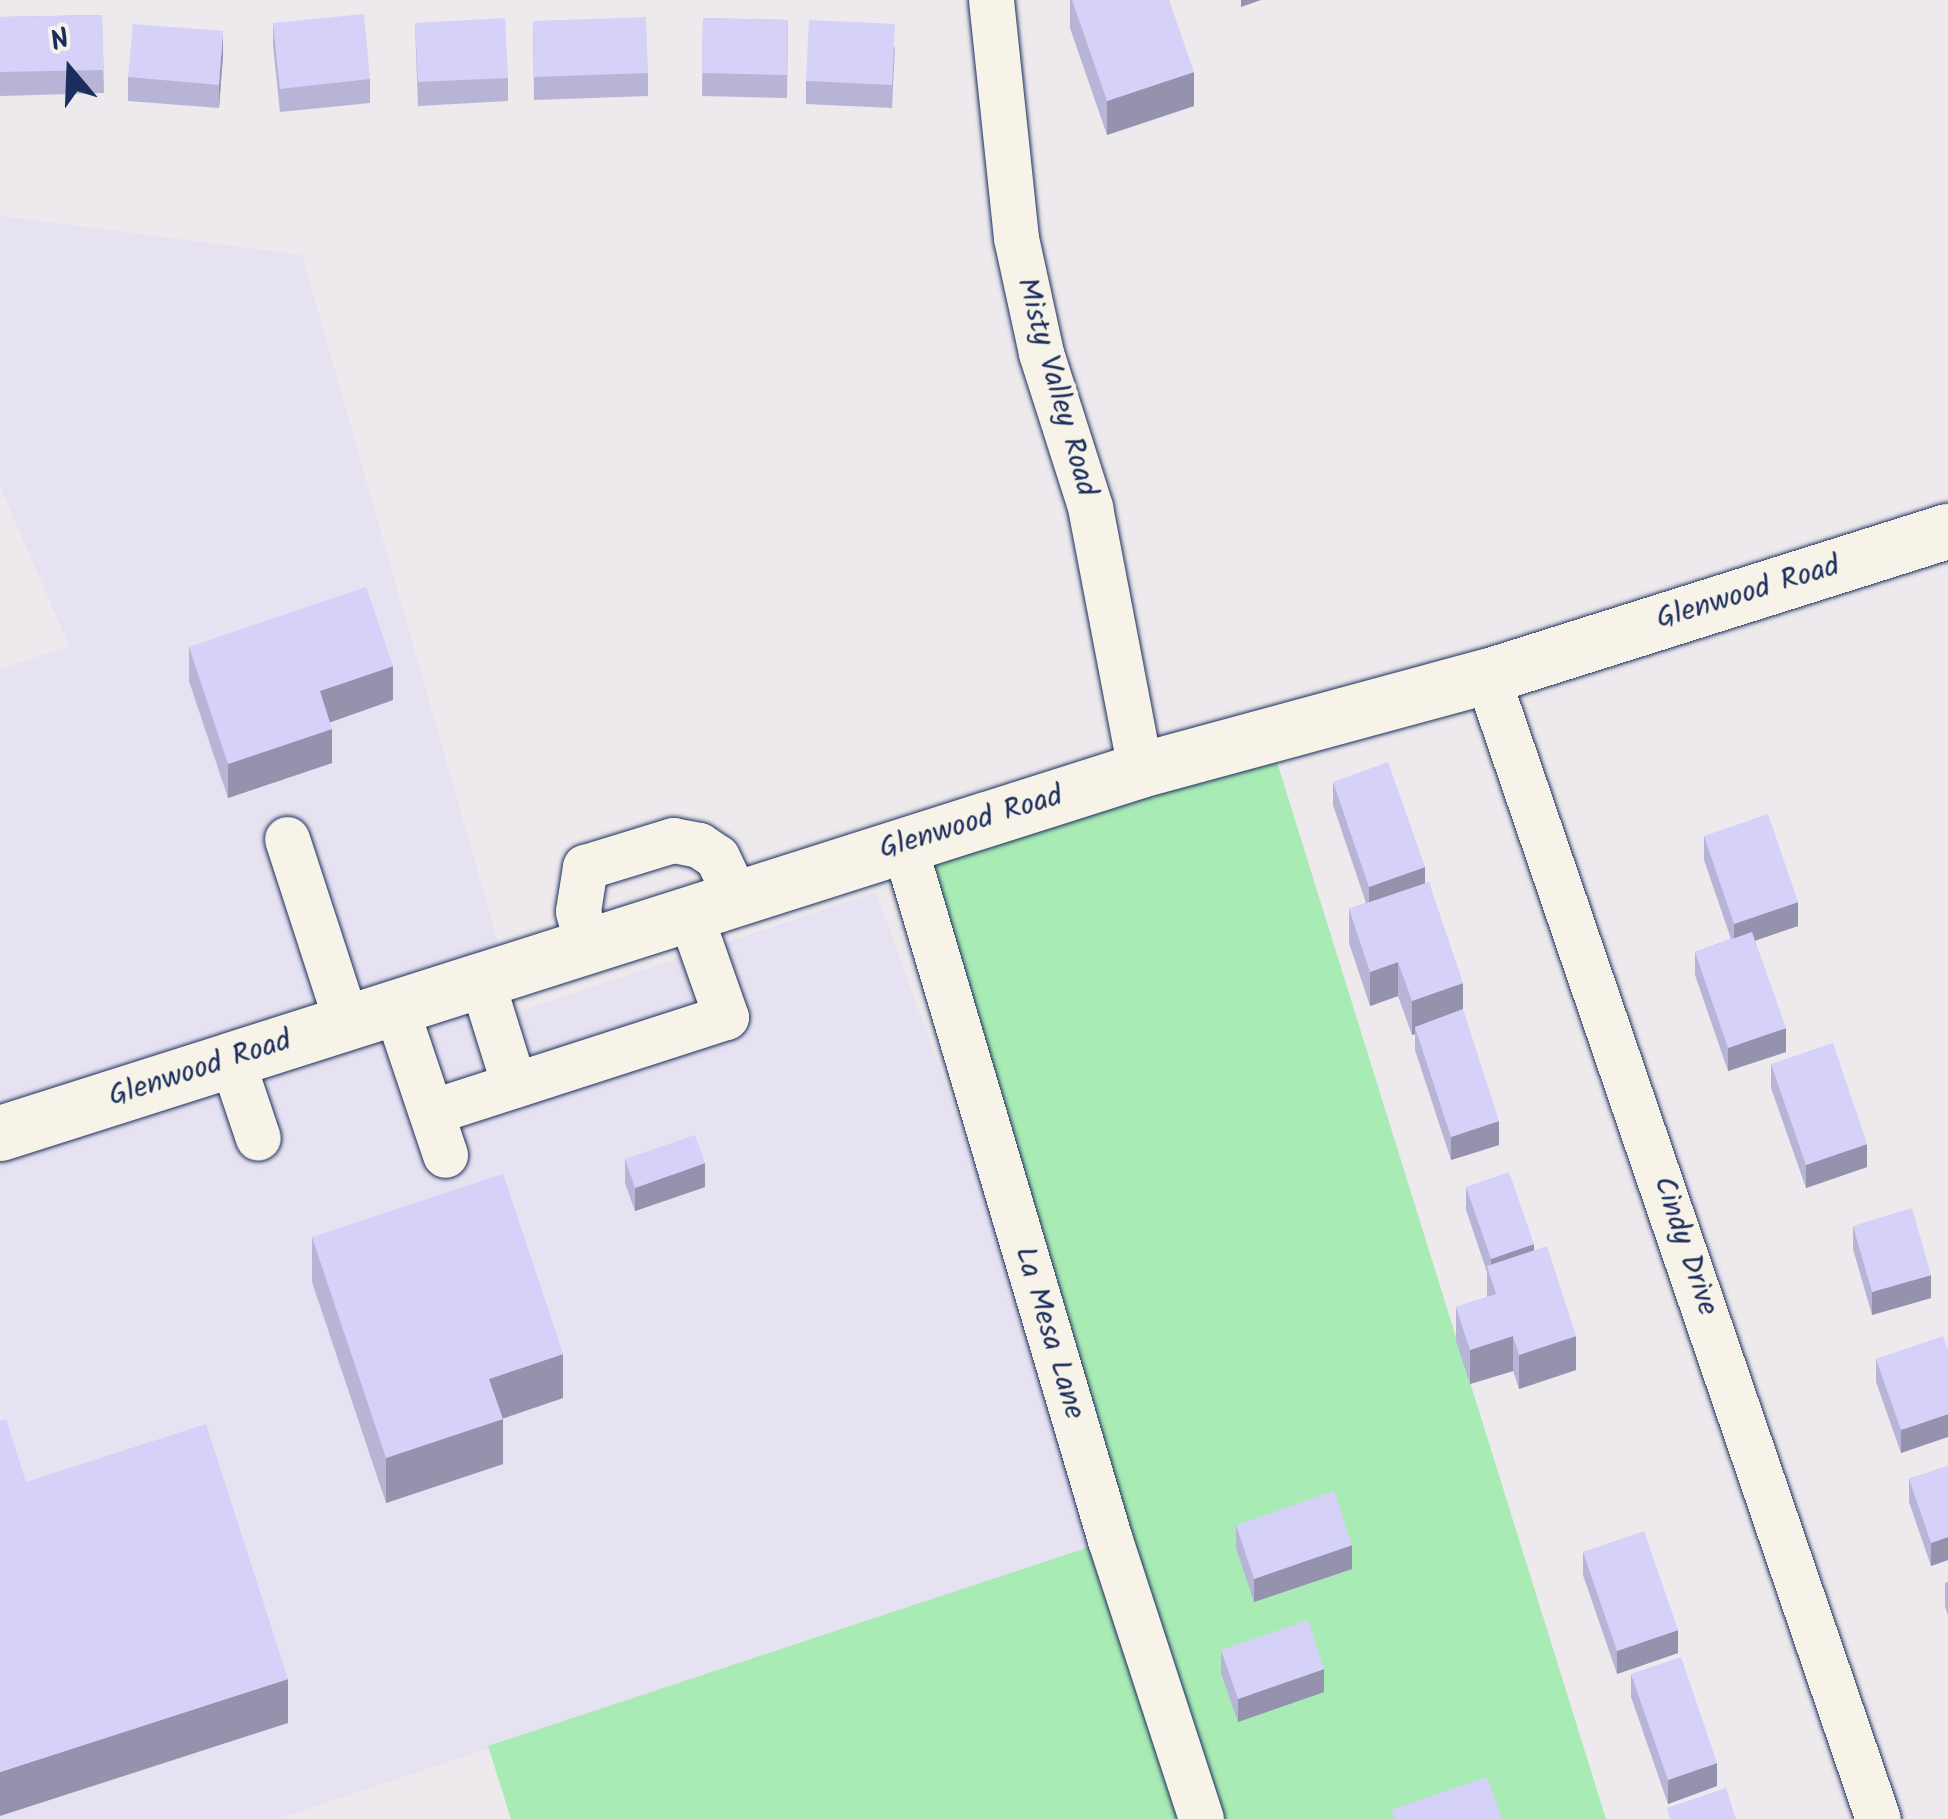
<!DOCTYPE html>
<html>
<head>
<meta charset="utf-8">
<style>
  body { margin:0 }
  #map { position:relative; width:1948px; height:1819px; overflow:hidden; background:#ede9ed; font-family:Kalam,sans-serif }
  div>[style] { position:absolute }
  .built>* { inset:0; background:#e6e2f1 }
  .green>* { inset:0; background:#a9ebb5 }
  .roads { filter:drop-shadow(0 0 2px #1b2f5e) drop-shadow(0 0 2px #1b2f5e) }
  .minor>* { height:45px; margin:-22.5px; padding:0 22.5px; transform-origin:22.5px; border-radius:22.5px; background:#f7f3e8 }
  .major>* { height:55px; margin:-27.5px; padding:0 27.5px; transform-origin:27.5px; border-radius:27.5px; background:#f7f3e8 }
  .wall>* { inset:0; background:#b7b4d6 }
  .shaded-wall>* { inset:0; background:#9592ae }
  .building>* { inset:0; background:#d5d1f9 }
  span { translate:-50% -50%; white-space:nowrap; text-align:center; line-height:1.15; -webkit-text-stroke:9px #f7f3e8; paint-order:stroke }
  .street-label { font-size:30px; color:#1b2f5e }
  .north { position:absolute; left:20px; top:20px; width:100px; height:100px; -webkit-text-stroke:8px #f7f3e8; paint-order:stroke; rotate:341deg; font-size:28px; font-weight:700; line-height:40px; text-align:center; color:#1b2f5e }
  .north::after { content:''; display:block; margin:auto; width:35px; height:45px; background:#1b2f5e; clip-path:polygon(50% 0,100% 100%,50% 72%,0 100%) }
</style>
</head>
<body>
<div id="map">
  <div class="built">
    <div style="clip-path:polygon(0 216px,302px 255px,518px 1012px,876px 892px,1110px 1540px,277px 1819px,0 1819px,0 669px,69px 646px,0 486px)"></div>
  </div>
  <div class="green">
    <div style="clip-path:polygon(1277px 762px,1606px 1819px,511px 1819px,488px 1746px,1110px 1540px,916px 859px)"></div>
  </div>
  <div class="roads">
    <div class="minor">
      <div style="left:991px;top:0;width:239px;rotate:84deg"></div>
      <div style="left:1016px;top:238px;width:118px;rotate:77.7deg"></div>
      <div style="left:1041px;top:353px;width:162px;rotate:72.3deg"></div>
      <div style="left:1090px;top:507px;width:268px;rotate:79.2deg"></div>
      <div style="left:1487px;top:676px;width:1208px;rotate:71.12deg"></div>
      <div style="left:287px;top:839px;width:191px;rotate:72deg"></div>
      <div style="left:904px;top:845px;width:725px;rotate:73.49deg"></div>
      <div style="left:1110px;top:1540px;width:293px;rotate:71.9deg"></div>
      <div style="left:587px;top:945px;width:35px;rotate:-105deg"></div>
      <div style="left:578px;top:911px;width:45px;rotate:-81deg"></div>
      <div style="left:585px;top:867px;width:92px;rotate:-17.1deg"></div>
      <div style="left:673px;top:840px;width:26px;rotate:11deg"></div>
      <div style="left:699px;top:845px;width:22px;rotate:34deg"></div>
      <div style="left:717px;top:857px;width:44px;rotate:64.6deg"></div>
      <div style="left:481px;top:979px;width:111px;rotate:72.7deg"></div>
      <div style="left:395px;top:1006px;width:157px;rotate:71.4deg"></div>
      <div style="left:231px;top:1058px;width:84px;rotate:71.4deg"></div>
      <div style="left:431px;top:1112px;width:310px;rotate:-17.9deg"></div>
      <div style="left:726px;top:1017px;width:111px;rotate:-109.4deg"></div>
    </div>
    <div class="major">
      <div style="left:0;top:1133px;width:1196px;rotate:-17.66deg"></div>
      <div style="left:1140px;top:770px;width:360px;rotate:-15.2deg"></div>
      <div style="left:1487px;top:676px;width:483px;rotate:-17.5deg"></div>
    </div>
  </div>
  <div class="wall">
    <div style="clip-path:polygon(1070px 0,1169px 0,1194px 106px,1107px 135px,1070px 28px)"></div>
    <div style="clip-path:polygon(102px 15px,104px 93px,0 96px,0 17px)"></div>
    <div style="clip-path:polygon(703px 18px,788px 20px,787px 98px,702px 96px)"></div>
    <div style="clip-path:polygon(533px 21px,648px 73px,648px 96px,534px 100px)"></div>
    <div style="clip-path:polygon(273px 23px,370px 79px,370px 103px,280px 112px,273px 46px)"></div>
    <div style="clip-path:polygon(415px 23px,508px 78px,508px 101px,418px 106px)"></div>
    <div style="clip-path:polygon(895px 47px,892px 108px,806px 104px,806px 81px)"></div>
    <div style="clip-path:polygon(223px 55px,219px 108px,128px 101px,128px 77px)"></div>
    <div style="clip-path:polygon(189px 647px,393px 700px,330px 722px,332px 763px,228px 798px,189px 681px)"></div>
    <div style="clip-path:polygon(1333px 782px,1425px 883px,1463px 1011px,1499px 1145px,1451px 1160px,1415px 1050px,1415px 1034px,1412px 1035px,1398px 996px,1370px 1006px,1349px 943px,1349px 909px,1366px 903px,1333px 805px)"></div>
    <div style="clip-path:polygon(1704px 836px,1798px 926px,1755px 940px,1786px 1052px,1728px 1071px,1695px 975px,1695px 952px,1731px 939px,1704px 860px)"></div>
    <div style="clip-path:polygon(1771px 1064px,1867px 1167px,1806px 1188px,1771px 1088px)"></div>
    <div style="clip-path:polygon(625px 1159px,705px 1187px,635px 1211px,625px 1183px)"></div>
    <div style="clip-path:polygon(1466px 1187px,1534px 1251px,1576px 1370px,1519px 1389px,1513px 1371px,1470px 1384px,1456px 1341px,1456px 1307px,1487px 1297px,1487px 1272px,1466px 1210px)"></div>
    <div style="clip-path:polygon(1853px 1226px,1931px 1298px,1872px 1315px,1853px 1249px)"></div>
    <div style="clip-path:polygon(312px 1237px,563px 1398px,502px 1419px,503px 1464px,386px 1503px,312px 1282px)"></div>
    <div style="clip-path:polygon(1948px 1351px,1901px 1453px,1876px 1382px,1876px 1359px)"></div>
    <div style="clip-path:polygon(1948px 1466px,1948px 1560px,1931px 1566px,1909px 1502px,1909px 1479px)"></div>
    <div style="clip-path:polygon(1236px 1525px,1352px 1569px,1254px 1602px,1236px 1548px)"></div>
    <div style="clip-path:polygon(1583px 1552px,1678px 1653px,1617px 1674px,1583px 1575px)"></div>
    <div style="clip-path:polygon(1948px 1582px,1948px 1615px,1945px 1607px,1945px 1583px)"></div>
    <div style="clip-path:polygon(1221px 1650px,1324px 1692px,1238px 1722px,1221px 1673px)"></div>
    <div style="clip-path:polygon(1631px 1674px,1717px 1786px,1668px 1804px,1631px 1697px)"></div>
  </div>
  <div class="shaded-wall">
    <div style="clip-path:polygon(1241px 0,1261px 0,1241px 7px)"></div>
    <div style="clip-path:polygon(223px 31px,223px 55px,219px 108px,219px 85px)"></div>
    <div style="clip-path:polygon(1194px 72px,1194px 106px,1107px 135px,1107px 101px)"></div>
    <div style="clip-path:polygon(393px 666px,393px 700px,320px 726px,320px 691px)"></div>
    <div style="clip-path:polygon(332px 729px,332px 763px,228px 798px,228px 764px)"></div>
    <div style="clip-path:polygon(1425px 867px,1425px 891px,1369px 910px,1369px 887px)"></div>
    <div style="clip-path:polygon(1798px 902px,1798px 926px,1734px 948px,1734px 924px)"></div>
    <div style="clip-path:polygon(1398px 962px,1398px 996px,1370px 1006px,1370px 972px)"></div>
    <div style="clip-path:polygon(1463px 983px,1463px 1017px,1415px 1027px,1415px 1034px,1412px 1035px,1412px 1001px)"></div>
    <div style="clip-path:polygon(1786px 1028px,1786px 1052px,1728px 1071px,1728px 1048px)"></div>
    <div style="clip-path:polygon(1499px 1121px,1499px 1145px,1451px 1160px,1451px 1137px)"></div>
    <div style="clip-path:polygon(1867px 1144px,1867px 1167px,1806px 1188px,1806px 1165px)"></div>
    <div style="clip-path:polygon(705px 1163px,705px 1187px,635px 1211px,635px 1188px)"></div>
    <div style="clip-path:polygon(1534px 1244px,1534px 1268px,1491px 1278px,1491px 1259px)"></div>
    <div style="clip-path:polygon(1931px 1275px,1931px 1298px,1872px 1315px,1872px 1292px)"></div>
    <div style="clip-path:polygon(1513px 1336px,1513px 1371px,1470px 1384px,1470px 1350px)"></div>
    <div style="clip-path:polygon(1576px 1336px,1576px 1370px,1519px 1389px,1519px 1355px)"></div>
    <div style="clip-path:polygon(563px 1354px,563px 1398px,489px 1423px,489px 1379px)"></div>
    <div style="clip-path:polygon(1948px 1414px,1948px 1437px,1901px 1453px,1901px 1430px)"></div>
    <div style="clip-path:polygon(503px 1419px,503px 1464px,386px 1503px,386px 1458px)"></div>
    <div style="clip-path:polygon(1948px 1537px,1948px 1560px,1931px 1566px,1931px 1543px)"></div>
    <div style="clip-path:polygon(1352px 1545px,1352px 1569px,1254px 1602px,1254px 1579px)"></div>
    <div style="clip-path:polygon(1678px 1630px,1678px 1653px,1617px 1674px,1617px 1651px)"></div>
    <div style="clip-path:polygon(1324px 1669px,1324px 1692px,1238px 1722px,1238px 1699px)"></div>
    <div style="clip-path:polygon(288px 1679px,288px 1723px,0 1816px,0 1772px)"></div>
    <div style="clip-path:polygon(1717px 1763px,1717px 1786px,1668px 1804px,1668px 1780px)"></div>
  </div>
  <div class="building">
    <div style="clip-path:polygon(1072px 0,1169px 0,1194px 72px,1107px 101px)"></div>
    <div style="clip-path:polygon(364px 14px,370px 79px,280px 89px,273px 23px)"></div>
    <div style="clip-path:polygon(102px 15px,104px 70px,0 72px,0 17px)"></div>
    <div style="clip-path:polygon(646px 17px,648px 73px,534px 77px,533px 21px)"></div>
    <div style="clip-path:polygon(505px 18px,508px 78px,418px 82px,415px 23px)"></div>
    <div style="clip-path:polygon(703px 18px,788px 20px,787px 75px,702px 73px)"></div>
    <div style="clip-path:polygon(809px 20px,895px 24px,892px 85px,806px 81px)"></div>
    <div style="clip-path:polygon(133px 24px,223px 31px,219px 85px,128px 77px)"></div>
    <div style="clip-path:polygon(366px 587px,393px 666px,320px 691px,332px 729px,228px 764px,189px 647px)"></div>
    <div style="clip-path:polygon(1388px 762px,1425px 867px,1369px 887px,1333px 782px)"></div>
    <div style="clip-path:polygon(1768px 814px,1798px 902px,1734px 924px,1704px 836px)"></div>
    <div style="clip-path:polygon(1429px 882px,1463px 983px,1412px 1001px,1398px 962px,1370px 972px,1349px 909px)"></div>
    <div style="clip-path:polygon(1752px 932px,1786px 1028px,1728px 1048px,1695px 952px)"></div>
    <div style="clip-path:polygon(1463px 1009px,1499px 1121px,1451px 1137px,1415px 1027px)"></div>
    <div style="clip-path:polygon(1833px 1043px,1867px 1144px,1806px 1165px,1771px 1064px)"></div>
    <div style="clip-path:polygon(695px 1135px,705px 1163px,635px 1188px,625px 1159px)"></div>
    <div style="clip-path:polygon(1509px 1172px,1534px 1244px,1491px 1259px,1466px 1187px)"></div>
    <div style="clip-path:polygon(503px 1174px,563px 1354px,489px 1379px,503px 1419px,386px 1458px,312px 1237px)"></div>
    <div style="clip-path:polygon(1912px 1208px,1931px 1275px,1872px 1292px,1853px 1226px)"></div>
    <div style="clip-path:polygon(1547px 1246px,1576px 1336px,1519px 1355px,1513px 1336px,1470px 1350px,1456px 1307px,1496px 1294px,1487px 1266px)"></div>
    <div style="clip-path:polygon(1943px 1336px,1948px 1351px,1948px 1414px,1901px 1430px,1876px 1359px)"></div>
    <div style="clip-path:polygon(6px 1419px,26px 1482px,206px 1424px,288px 1679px,0 1772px,0 1421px)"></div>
    <div style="clip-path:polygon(1948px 1466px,1948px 1537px,1931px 1543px,1909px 1479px)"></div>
    <div style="clip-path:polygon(1334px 1491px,1352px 1545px,1254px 1579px,1236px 1525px)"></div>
    <div style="clip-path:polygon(1644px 1531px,1678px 1630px,1617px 1651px,1583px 1552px)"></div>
    <div style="clip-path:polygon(1308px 1620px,1324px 1669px,1238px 1699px,1221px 1650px)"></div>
    <div style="clip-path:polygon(1681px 1657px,1717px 1763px,1668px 1780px,1631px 1674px)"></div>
    <div style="clip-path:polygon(1487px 1777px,1502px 1819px,1395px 1819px,1391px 1810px)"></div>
    <div style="clip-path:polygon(1726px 1788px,1736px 1819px,1670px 1819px,1667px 1808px)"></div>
  </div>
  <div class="street-label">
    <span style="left:1056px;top:387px;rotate:74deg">Misty Valley Road</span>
    <span style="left:1748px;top:593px;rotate:-17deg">Glenwood Road</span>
    <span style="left:971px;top:823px;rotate:-17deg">Glenwood Road</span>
    <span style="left:200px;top:1069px;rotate:-18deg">Glenwood Road</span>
    <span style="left:1685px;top:1246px;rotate:71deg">Cindy Drive</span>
    <span style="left:1049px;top:1333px;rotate:73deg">La Mesa Lane</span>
  </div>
  <div class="north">N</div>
</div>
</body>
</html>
